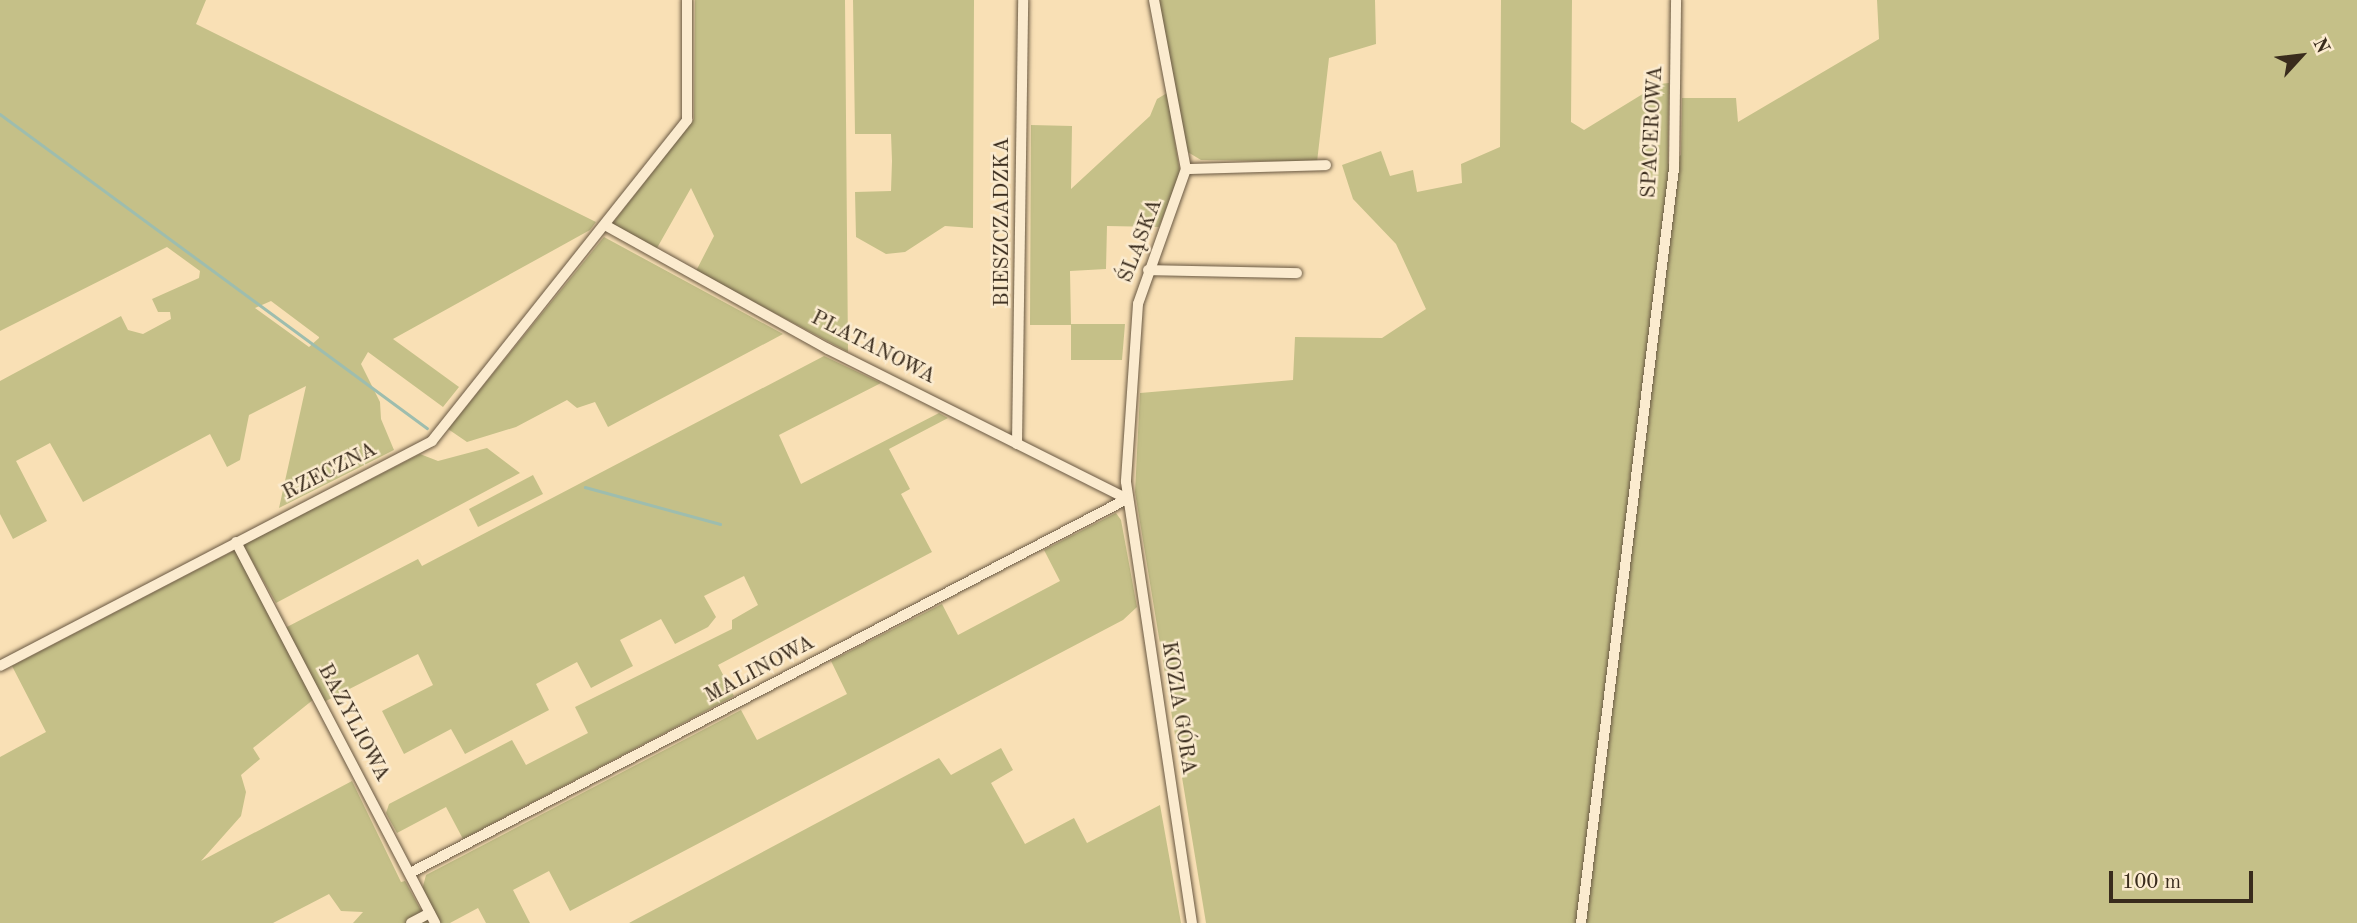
<!DOCTYPE html>
<html>
<head>
<meta charset="utf-8">
<style>
  body { margin:0 }
  #map { position:relative; width:2357px; height:923px; overflow:hidden; background:#f9e0b5; font-family:"Old Standard TT",serif }
  div>[style] { position:absolute }
  .green>* { inset:0; background:#c5c088 }
  .stream>* { height:2.5px; margin:-1.25px; padding:0 1.25px; transform-origin:1.25px; border-radius:1.25px; background:#9ebdae }
  .roads { filter:drop-shadow(0 0 2px #695842) drop-shadow(0 0 2px #695842) }
  .minor>* { height:10px; margin:-5px; padding:0 5px; transform-origin:5px; border-radius:5px; background:#fbebcf }
  span { translate:-50% -50%; white-space:nowrap; text-align:center; line-height:1.15; -webkit-text-stroke:5px #fbebcf; paint-order:stroke }
  .street-label { font-size:21px; color:#392b1c }
  .north { position:absolute; left:2266px; top:21px; width:70px; height:70px; -webkit-text-stroke:5px #fbebcf; paint-order:stroke; rotate:63deg; font-size:19px; font-weight:700; line-height:28px; text-align:center; color:#392b1c }
  .north::after { content:''; display:block; margin:auto; width:24px; height:32px; background:#392b1c; clip-path:polygon(50% 0,100% 100%,50% 72%,0 100%) }
  .scale { position:absolute; left:2109px; top:871px; width:144px; height:32px; box-sizing:border-box; border:4px solid #392b1c; border-top:0; padding-left:9px; font-size:21px; line-height:24px; white-space:nowrap; color:#392b1c; -webkit-text-stroke:5px #fbebcf; paint-order:stroke }
</style>
</head>
<body>
<div id="map">
  <div class="green">
    <div style="clip-path:polygon(evenodd,0 0,206px 0,196px 24px,596px 222px,590px 230px,393px 339px,459px 387px,443px 407px,368px 352px,361px 364px,380px 402px,381px 419px,394px 450px,279px 508px,306px 386px,249px 415px,240px 460px,227px 467px,210px 434px,83px 502px,50px 443px,16px 461px,47px 521px,13px 539px,0 514px,0 381px,121px 316px,128px 330px,143px 334px,171px 319px,170px 312px,158px 312px,152px 299px,199px 278px,200px 271px,167px 247px,0 331px,0 0,271px 301px,319px 337px,319px 338px,309px 347px,255px 308px,271px 301px)"></div>
    <div style="clip-path:polygon(695px 0,845px 0,848px 352px,696px 271px,714px 236px,691px 188px,657px 248px,612px 224px,694px 119px)"></div>
    <div style="clip-path:polygon(853px 0,974px 0,973px 228px,945px 226px,905px 252px,886px 254px,856px 237px,855px 192px,891px 191px,892px 161px,891px 134px,855px 134px)"></div>
    <div style="clip-path:polygon(1157px 0,1375px 0,1376px 44px,1329px 58px,1317px 162px,1201px 160px,1186px 151px)"></div>
    <div style="clip-path:polygon(1501px 0,1572px 0,1571px 122px,1584px 130px,1659px 84px,1669px 83px,1668px 164px,1681px 155px,1682px 98px,1736px 98px,1738px 122px,1879px 39px,1877px 0,2357px 0,2357px 923px,1206px 923px,1135px 492px,1140px 393px,1293px 380px,1295px 337px,1382px 338px,1426px 309px,1396px 244px,1353px 199px,1342px 165px,1381px 151px,1390px 176px,1413px 170px,1417px 192px,1462px 183px,1461px 164px,1500px 147px)"></div>
    <div style="clip-path:polygon(1167px 93px,1180px 173px,1159px 227px,1107px 226px,1106px 269px,1070px 271px,1071px 324px,1125px 324px,1122px 360px,1071px 360px,1071px 325px,1030px 325px,1031px 125px,1072px 126px,1071px 189px,1150px 116px,1157px 99px)"></div>
    <div style="clip-path:polygon(604px 237px,783px 334px,608px 427px,595px 402px,577px 408px,567px 400px,516px 427px,467px 442px,448px 429px)"></div>
    <div style="clip-path:polygon(824px 356px,881px 383px,779px 435px,801px 484px,939px 413px,948px 418px,889px 449px,910px 489px,901px 494px,932px 552px,718px 665px,734px 696px,659px 736px,463px 839px,446px 807px,397px 833px,386px 813px,389px 804px,512px 740px,526px 765px,588px 733px,575px 707px,732px 629px,732px 620px,758px 605px,744px 576px,704px 596px,716px 617px,708px 627px,675px 644px,661px 619px,620px 640px,633px 666px,591px 688px,577px 662px,536px 684px,549px 710px,465px 754px,451px 729px,404px 754px,382px 711px,433px 685px,418px 654px,324px 702px,285px 628px,418px 559px,422px 566px)"></div>
    <div style="clip-path:polygon(487px 448px,520px 473px,276px 603px,243px 545px,420px 454px,438px 461px)"></div>
    <div style="clip-path:polygon(533px 475px,543px 494px,478px 527px,469px 509px)"></div>
    <div style="clip-path:polygon(1116px 513px,1121px 520px,1137px 607px,1123px 620px,570px 911px,549px 871px,513px 890px,530px 923px,486px 923px,478px 908px,450px 923px,439px 923px,422px 890px,426px 875px,741px 710px,757px 740px,847px 694px,831px 661px,942px 604px,958px 635px,1060px 581px,1044px 550px)"></div>
    <div style="clip-path:polygon(237px 549px,314px 699px,253px 748px,260px 759px,241px 775px,246px 792px,241px 816px,201px 861px,352px 781px,401px 882px,405px 881px,428px 923px,353px 923px,363px 912px,341px 911px,329px 894px,273px 923px,0 923px,0 757px,46px 732px,12px 666px)"></div>
    <div style="clip-path:polygon(1001px 748px,1013px 770px,991px 783px,1025px 844px,1074px 818px,1087px 843px,1160px 805px,1181px 923px,629px 923px,939px 758px,951px 775px)"></div>
  </div>
  <div class="stream">
    <div style="left:0;top:114px;width:530px;rotate:36.33deg"></div>
    <div style="left:585px;top:487px;width:140px;rotate:15.3deg"></div>
  </div>
  <div class="roads">
    <div class="minor">
      <div style="left:1154px;top:0;width:172px;rotate:79.3deg"></div>
      <div style="left:1186px;top:169px;width:143px;rotate:109.6deg"></div>
      <div style="left:1138px;top:304px;width:178px;rotate:93.9deg"></div>
      <div style="left:1126px;top:482px;width:446px;rotate:81.5deg"></div>
      <div style="left:1186px;top:169px;width:140px;rotate:-1.6deg"></div>
      <div style="left:605px;top:225px;width:255px;rotate:29.1deg"></div>
      <div style="left:828px;top:349px;width:335px;rotate:26.6deg"></div>
      <div style="left:1148px;top:270px;width:149px;rotate:1.2deg"></div>
      <div style="left:1017px;top:444px;width:444px;rotate:-89.2deg"></div>
      <div style="left:236px;top:542px;width:430px;rotate:62.4deg"></div>
      <div style="left:0;top:666px;width:487px;rotate:-27.5deg"></div>
      <div style="left:432px;top:441px;width:410px;rotate:-51.5deg"></div>
      <div style="left:687px;top:120px;width:120px;rotate:-90deg"></div>
      <div style="left:410px;top:873px;width:809px;rotate:-27.55deg"></div>
      <div style="left:411px;top:923px;width:21px;rotate:-28deg"></div>
      <div style="left:1581px;top:923px;width:760px;rotate:-82.97deg"></div>
      <div style="left:1674px;top:169px;width:169px;rotate:-89.3deg"></div>
    </div>
  </div>
  <div class="street-label">
    <span style="left:1653px;top:132px;rotate:-87deg">SPACEROWA</span>
    <span style="left:1003px;top:222px;rotate:-90deg">BIESZCZADZKA</span>
    <span style="left:1141px;top:241px;rotate:-69deg">ŚLĄSKA</span>
    <span style="left:873px;top:348px;rotate:27deg">PLATANOWA</span>
    <span style="left:330px;top:472px;rotate:-27deg">RZECZNA</span>
    <span style="left:760px;top:670px;rotate:-28deg">MALINOWA</span>
    <span style="left:1178px;top:708px;rotate:81deg">KOZIA GÓRA</span>
    <span style="left:353px;top:723px;rotate:62deg">BAZYLIOWA</span>
  </div>
  <div class="north">N</div>
  <div class="scale">100 m</div>
</div>
</body>
</html>
